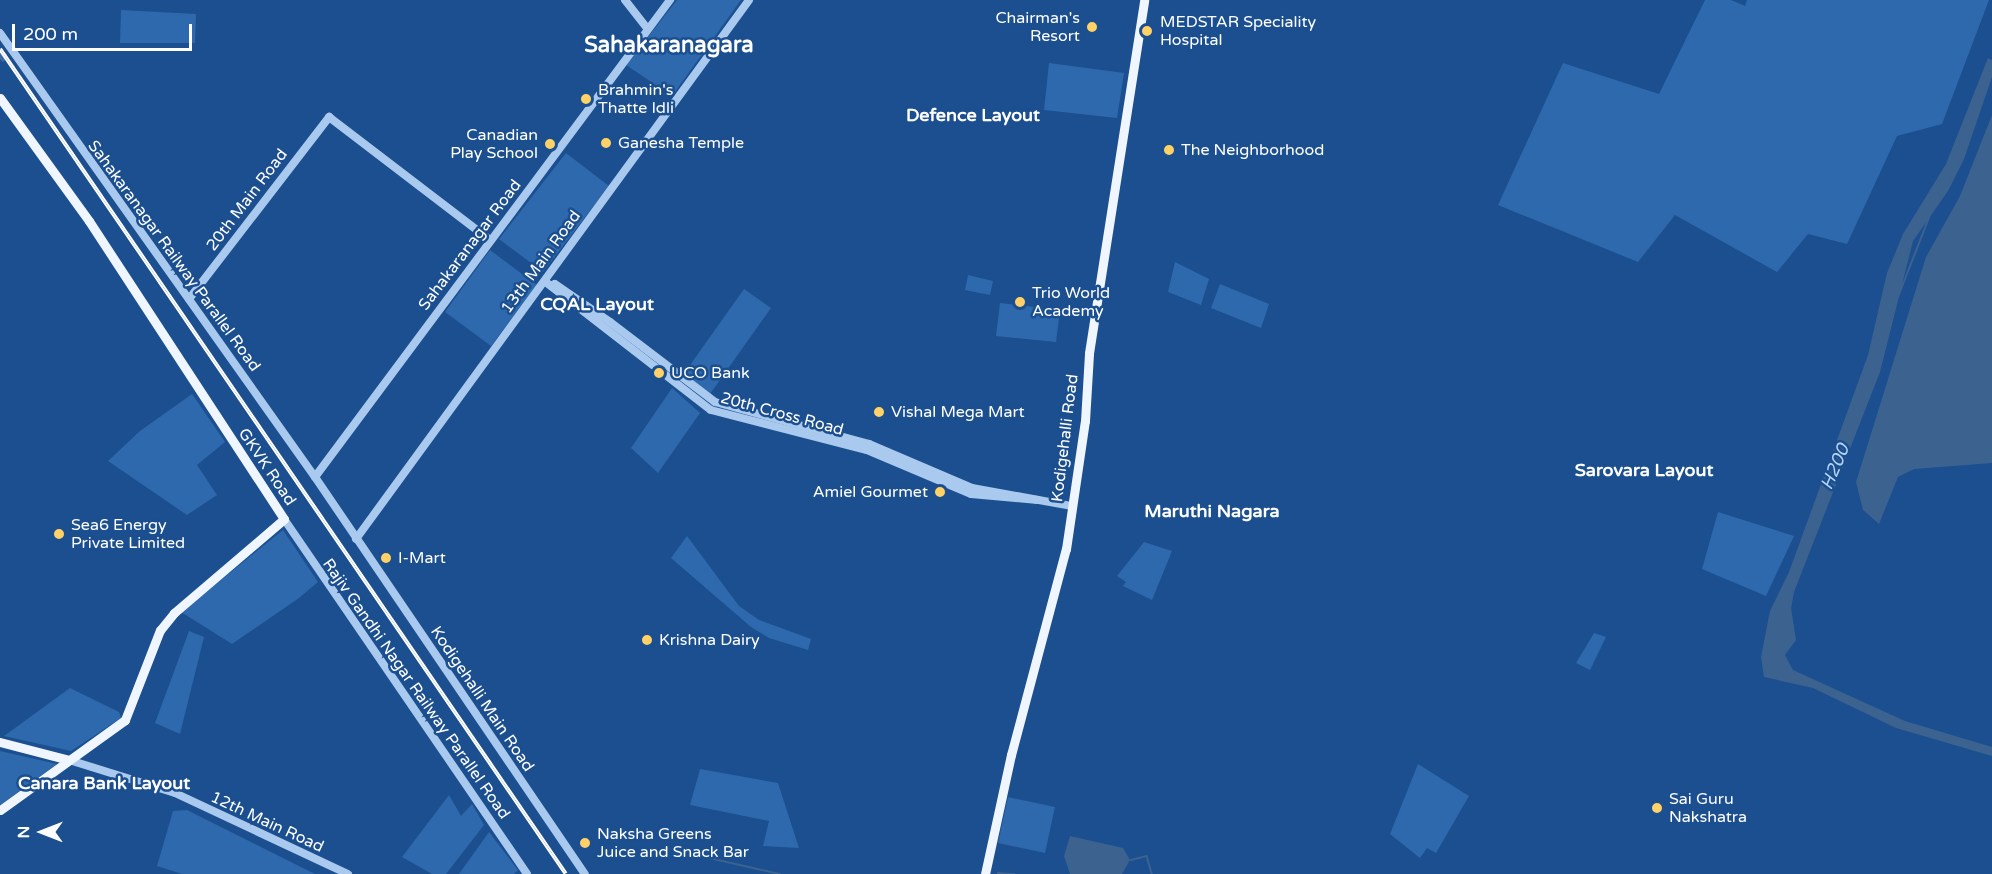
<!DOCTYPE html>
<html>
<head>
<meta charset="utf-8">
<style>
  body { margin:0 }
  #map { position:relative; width:1992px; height:874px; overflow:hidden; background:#1b4f8f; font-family:"Varela Round",sans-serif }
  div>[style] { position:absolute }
  .green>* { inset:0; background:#2e69ad }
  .water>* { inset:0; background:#3c6290 }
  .stream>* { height:1.5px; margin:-0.75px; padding:0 0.75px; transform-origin:0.75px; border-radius:0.75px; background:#3c6290 }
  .minor-tunnel>* { height:8px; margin-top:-4px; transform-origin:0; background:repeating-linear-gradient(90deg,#3d69a0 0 8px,transparent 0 12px) }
  .minor>* { height:8px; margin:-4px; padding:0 4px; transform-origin:4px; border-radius:4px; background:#a9c9ee }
  .major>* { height:9px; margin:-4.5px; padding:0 4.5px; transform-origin:4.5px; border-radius:4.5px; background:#f0f6ff }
  .rail>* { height:4px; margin-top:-2px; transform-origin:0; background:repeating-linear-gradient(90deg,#1b4f8f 0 4.5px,#fff 0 9px); box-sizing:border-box; border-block:2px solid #fff }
  .dots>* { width:16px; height:16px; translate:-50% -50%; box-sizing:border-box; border:3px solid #1b4f8f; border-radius:50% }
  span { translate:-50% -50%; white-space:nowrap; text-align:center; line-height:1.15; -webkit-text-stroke:5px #1b4f8f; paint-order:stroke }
  .poi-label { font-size:16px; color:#fff }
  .right { translate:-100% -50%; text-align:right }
  .left { translate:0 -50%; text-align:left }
  .street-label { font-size:16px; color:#fff }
  .neighbourhood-label { font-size:18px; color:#fff; font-weight:700 }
  .water-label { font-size:18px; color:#b5d3f5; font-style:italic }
  .district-label { font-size:22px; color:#fff; font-weight:700 }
  .north { position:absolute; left:12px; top:802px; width:60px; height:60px; -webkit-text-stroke:4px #1b4f8f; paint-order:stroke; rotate:270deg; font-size:16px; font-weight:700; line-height:24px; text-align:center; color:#fff }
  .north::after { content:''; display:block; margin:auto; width:21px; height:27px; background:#fff; clip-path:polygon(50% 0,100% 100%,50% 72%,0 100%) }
  .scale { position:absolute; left:12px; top:24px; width:180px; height:27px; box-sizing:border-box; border:3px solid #fff; border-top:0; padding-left:8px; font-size:18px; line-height:21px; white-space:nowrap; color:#fff; -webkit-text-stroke:4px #1b4f8f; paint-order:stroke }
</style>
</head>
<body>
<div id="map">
  <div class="green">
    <div style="clip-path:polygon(677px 0,741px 0,672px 96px,626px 65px)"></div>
    <div style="clip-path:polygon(1705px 0,1731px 0,1745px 6px,1747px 0,1989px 0,1942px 124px,1897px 136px,1847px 244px,1808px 234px,1777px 272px,1675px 215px,1638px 262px,1498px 205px,1563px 63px,1659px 94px)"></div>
    <div style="clip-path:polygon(121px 10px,196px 14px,195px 43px,120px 43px)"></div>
    <div style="clip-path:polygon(1049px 63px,1124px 73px,1117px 118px,1044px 110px)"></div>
    <div style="clip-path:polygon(566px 153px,609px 186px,543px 272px,499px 239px)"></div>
    <div style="clip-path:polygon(490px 250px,537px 285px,491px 346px,445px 312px)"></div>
    <div style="clip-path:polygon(1175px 262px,1209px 279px,1201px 305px,1168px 292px)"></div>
    <div style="clip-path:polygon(968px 275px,993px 281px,990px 295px,965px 290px)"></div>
    <div style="clip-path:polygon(1220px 284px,1269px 304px,1261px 328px,1211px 308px)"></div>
    <div style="clip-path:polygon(744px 289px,771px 308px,710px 394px,683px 375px)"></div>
    <div style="clip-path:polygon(1000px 303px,1060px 310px,1056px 342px,996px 336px)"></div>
    <div style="clip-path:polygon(672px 388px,700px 413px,658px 473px,631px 448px)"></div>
    <div style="clip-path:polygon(192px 394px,225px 442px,197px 465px,217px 495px,187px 515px,108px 461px,140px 431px)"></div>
    <div style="clip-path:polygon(1718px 512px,1794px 536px,1766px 596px,1702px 569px)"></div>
    <div style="clip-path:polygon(283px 530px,318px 582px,299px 598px,232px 644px,181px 612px)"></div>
    <div style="clip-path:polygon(687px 536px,739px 606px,759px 620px,811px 639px,808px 650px,769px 638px,751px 627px,671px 558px)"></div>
    <div style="clip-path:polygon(1144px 542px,1172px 551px,1152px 600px,1123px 586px,1126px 582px,1117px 576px)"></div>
    <div style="clip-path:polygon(189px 631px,204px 637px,180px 734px,155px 723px)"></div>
    <div style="clip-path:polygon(1594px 633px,1606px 637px,1590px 670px,1576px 663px)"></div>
    <div style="clip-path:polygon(70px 688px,119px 712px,121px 718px,71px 751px,4px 736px)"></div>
    <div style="clip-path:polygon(0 751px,57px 764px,0 805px)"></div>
    <div style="clip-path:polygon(1418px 764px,1469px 796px,1436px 853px,1427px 848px,1420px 858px,1390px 834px)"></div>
    <div style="clip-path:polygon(700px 769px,778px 783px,799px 848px,763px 846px,769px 821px,690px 805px)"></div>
    <div style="clip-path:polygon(449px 795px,461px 816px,472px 804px,484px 825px,446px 874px,432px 874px,402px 857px)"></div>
    <div style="clip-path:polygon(1008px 797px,1055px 807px,1045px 853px,998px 843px)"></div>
    <div style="clip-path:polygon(187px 810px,315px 874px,182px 874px,157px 866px,173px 811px)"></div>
    <div style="clip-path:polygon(489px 832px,518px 870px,514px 874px,459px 874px)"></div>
  </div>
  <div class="water">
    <div style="clip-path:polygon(1988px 58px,1992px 60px,1992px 77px,1964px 159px,1948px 191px,1913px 241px,1880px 372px,1794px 592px,1791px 608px,1796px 640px,1785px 655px,1793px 670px,1905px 721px,1992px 747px,1992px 756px,1896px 728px,1813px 688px,1764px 677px,1761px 657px,1770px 611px,1789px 572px,1868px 355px,1887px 273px,1903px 234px,1946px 164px)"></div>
    <div style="clip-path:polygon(1992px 115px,1992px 463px,1914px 469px,1898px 477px,1879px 524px,1863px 510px,1856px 482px,1926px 257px,1960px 196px)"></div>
    <div style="clip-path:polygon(1070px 836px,1123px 848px,1130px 860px,1122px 874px,1070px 874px,1064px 856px)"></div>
  </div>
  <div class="stream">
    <div style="left:1898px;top:297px;width:85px;rotate:-68.6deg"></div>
    <div style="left:705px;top:857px;width:77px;rotate:12.8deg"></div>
    <div style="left:1131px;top:860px;width:16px;rotate:-14deg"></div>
    <div style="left:1147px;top:856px;width:19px;rotate:74deg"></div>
    <div style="left:998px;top:873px;width:16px;rotate:4deg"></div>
  </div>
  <div class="minor-tunnel">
    <div style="left:0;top:59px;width:10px;rotate:-37deg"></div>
  </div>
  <div class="minor">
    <div style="left:625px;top:0;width:37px;rotate:52deg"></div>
    <div style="left:0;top:33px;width:544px;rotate:54.65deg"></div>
    <div style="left:315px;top:477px;width:480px;rotate:55.8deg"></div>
    <div style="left:547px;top:283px;width:207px;rotate:37.8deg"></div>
    <div style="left:711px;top:410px;width:161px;rotate:14.4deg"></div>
    <div style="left:867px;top:450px;width:113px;rotate:22.9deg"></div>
    <div style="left:971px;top:494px;width:67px;rotate:5.1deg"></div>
    <div style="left:551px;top:286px;width:4px;rotate:-27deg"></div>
    <div style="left:555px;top:284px;width:67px;rotate:34.6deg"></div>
    <div style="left:610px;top:322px;width:132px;rotate:37.3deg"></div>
    <div style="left:715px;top:402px;width:160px;rotate:15.3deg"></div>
    <div style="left:869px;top:444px;width:112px;rotate:23.1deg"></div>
    <div style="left:972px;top:488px;width:102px;rotate:10.2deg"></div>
    <div style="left:189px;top:299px;width:230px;rotate:-52.4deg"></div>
    <div style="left:329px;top:117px;width:203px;rotate:37.4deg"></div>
    <div style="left:315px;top:477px;width:595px;rotate:-53.34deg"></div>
    <div style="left:284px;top:519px;width:430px;rotate:55.6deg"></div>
    <div style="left:356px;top:539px;width:667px;rotate:-53.9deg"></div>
    <div style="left:69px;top:760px;width:111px;rotate:17.3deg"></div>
    <div style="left:175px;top:793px;width:191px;rotate:25.1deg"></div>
  </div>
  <div class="major">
    <div style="left:0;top:98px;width:152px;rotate:54.1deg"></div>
    <div style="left:89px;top:221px;width:356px;rotate:56.8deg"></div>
    <div style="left:284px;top:519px;width:145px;rotate:139.5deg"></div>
    <div style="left:174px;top:613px;width:22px;rotate:129deg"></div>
    <div style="left:160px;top:630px;width:97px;rotate:111.3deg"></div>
    <div style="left:125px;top:720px;width:154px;rotate:144.2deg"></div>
    <div style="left:0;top:742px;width:71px;rotate:14.6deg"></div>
    <div style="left:985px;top:874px;width:122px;rotate:-77.7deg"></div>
    <div style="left:1011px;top:755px;width:213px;rotate:-75.1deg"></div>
    <div style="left:1066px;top:549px;width:129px;rotate:-81.6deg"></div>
    <div style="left:1085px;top:421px;width:68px;rotate:-86.6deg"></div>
    <div style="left:1089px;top:353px;width:357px;rotate:-81.1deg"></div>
  </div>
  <div class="rail">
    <div style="left:0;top:49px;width:1000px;rotate:55.55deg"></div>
  </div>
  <div class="dots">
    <div style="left:1092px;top:27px;background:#ffd166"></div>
    <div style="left:1147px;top:31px;background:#ffd166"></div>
    <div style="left:586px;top:99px;background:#ffd166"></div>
    <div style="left:606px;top:143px;background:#ffd166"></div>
    <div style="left:550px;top:144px;background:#ffd166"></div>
    <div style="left:1169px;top:150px;background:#ffd166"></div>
    <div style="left:1020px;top:302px;background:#ffd166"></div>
    <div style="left:659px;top:373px;background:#ffd166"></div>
    <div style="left:879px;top:412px;background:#ffd166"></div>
    <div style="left:940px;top:492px;background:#ffd166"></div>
    <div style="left:59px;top:534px;background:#ffd166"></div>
    <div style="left:386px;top:558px;background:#ffd166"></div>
    <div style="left:647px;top:640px;background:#ffd166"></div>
    <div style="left:1657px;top:808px;background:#ffd166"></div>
    <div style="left:585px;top:843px;background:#ffd166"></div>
  </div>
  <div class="poi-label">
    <span class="right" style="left:1080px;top:27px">Chairman's<br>Resort</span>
    <span class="left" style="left:1160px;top:31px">MEDSTAR Speciality<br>Hospital</span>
    <span class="left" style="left:598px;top:99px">Brahmin's<br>Thatte Idli</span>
    <span class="right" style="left:538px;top:144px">Canadian<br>Play School</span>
    <span class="left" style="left:618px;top:143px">Ganesha Temple</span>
    <span class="left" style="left:1181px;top:150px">The Neighborhood</span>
    <span class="left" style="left:1032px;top:302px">Trio World<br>Academy</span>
    <span class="left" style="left:671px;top:373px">UCO Bank</span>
    <span class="left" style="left:891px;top:412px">Vishal Mega Mart</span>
    <span class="right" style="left:928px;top:492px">Amiel Gourmet</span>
    <span class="left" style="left:71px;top:534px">Sea6 Energy<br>Private Limited</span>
    <span class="left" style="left:398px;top:558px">I-Mart</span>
    <span class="left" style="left:659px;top:640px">Krishna Dairy</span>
    <span class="left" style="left:1669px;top:808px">Sai Guru<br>Nakshatra</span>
    <span class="left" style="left:597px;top:843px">Naksha Greens<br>Juice and Snack Bar</span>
  </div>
  <div class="street-label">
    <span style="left:247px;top:200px;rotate:-53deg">20th Main Road</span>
    <span style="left:470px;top:245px;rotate:-53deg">Sahakaranagar Road</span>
    <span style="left:174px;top:256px;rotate:54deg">Sahakaranagar Railway Parallel Road</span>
    <span style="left:541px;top:262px;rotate:-54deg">13th Main Road</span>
    <span style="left:782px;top:414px;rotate:15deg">20th Cross Road</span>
    <span style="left:1065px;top:438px;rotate:-83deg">Kodigehalli Road</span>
    <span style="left:267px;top:467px;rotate:56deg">GKVK Road</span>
    <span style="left:416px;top:689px;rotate:55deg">Rajiv Gandhi Nagar Railway Parallel Road</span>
    <span style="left:482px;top:699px;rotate:56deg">Kodigehalli Main Road</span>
    <span style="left:267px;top:822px;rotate:25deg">12th Main Road</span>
  </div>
  <div class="neighbourhood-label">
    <span style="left:973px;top:115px">Defence Layout</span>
    <span style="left:597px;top:304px">CQAL Layout</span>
    <span style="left:1644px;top:470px">Sarovara Layout</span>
    <span style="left:1212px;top:511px">Maruthi Nagara</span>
    <span style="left:104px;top:783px">Canara Bank Layout</span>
  </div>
  <div class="water-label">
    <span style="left:1835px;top:467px;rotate:-67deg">H200</span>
  </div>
  <div class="district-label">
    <span style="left:669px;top:46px">Sahakaranagara</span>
  </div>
  <div class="north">N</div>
  <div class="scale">200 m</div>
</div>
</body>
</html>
